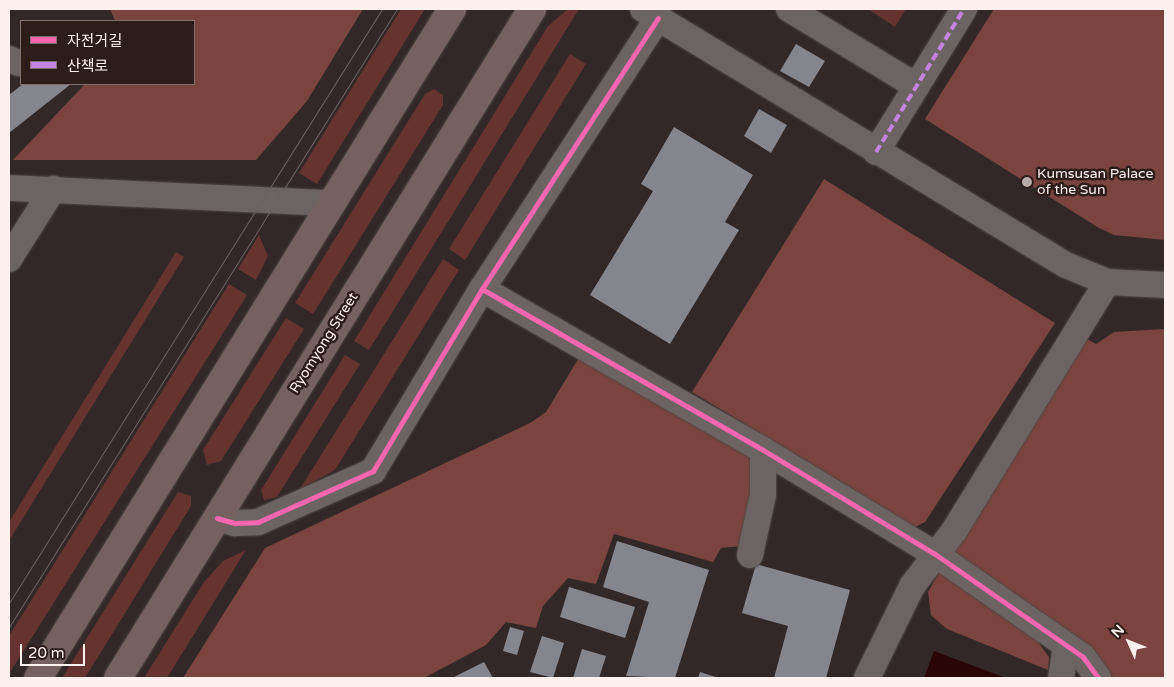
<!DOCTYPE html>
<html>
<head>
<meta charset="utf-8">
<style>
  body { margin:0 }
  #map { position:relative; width:1174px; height:687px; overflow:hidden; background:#322828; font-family:"Varela Round","Noto Sans KR",sans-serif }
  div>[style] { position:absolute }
  .green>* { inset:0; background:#663331 }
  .forest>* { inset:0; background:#7c4440 }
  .water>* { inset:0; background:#2a0506 }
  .building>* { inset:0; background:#85858e }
  .roads { filter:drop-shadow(0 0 1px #4f4746) drop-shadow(0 0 1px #4f4746) }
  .minor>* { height:26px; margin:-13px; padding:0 13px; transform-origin:13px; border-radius:13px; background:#6b6463 }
  .highway>* { height:28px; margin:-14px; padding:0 14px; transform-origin:14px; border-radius:14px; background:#746261 }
  .tram>* { height:1px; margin:-0.5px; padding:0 0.5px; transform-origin:0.5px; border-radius:0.5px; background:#696261 }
  .quiet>* { height:4px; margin-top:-2px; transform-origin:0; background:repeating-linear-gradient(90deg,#c483df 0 8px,transparent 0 12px) }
  .cycleway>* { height:5px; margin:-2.5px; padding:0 2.5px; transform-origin:2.5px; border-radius:2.5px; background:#f766af }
  .dots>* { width:14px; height:14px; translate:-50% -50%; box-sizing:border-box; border:2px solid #2c1c1a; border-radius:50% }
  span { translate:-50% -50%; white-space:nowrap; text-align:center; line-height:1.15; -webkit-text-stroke:5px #2c1c1a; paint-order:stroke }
  .poi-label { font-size:14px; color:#fdf1ef }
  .left { translate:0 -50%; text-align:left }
  .street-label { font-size:14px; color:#fdf1ef }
  .frame { position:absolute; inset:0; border:10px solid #fdf1ef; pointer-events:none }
  .legend { position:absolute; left:20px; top:20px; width:175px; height:65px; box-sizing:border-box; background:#2c1c1a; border:1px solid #80716f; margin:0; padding:6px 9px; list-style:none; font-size:15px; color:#fdf1ef }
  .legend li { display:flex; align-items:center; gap:10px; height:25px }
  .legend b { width:25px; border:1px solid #80716f }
  .north { position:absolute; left:1104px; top:617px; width:50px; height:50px; -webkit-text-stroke:4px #2c1c1a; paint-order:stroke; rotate:314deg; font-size:14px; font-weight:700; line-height:20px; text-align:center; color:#fdf1ef }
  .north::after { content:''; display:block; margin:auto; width:18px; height:22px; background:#fdf1ef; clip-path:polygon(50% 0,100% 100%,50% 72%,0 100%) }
  .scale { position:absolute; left:20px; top:644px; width:65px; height:22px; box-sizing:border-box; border:2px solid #fdf1ef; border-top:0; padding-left:6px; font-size:15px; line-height:18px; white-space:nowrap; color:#fdf1ef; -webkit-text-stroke:4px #2c1c1a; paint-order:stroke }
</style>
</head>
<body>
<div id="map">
  <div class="green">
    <div style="clip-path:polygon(401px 9px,425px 9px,317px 184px,299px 173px)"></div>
    <div style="clip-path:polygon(568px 9px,579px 9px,369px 350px,354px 341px,548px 26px)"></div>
    <div style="clip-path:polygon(868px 9px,906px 9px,895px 27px)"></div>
    <div style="clip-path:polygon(570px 54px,586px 64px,465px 260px,449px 249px)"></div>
    <div style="clip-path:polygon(434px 89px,443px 95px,443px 105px,313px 314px,295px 303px,425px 94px)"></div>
    <div style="clip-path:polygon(259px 235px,268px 256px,256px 280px,238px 269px)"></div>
    <div style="clip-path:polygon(176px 252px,184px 257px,9px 541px,9px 522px)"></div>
    <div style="clip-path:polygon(443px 259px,459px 270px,335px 470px,300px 489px)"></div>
    <div style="clip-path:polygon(229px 284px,247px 295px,9px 674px,9px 636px)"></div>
    <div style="clip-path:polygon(286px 318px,304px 329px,221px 461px,207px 465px,203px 450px)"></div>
    <div style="clip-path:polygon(345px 355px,360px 364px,277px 497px,264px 500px,261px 490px)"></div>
    <div style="clip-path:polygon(178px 492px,191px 496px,191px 506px,85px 678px,62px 678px)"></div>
    <div style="clip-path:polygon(246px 550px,167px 678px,144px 678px,204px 582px,223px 561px)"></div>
  </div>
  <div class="forest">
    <div style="clip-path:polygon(110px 9px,363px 9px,307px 101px,256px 160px,13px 160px,85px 84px,194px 84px,194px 21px,115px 21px)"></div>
    <div style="clip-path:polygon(994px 9px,1165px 9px,1165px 240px,1114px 235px,1099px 228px,925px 119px)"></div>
    <div style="clip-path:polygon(824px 179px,1055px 323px,925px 522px,915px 527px,692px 392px)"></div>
    <div style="clip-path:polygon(1165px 329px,1165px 678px,1110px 678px,950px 555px,1085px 338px,1096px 344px,1114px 332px)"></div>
    <div style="clip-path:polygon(580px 356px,749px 453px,755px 461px,752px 493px,742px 546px,721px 548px,713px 562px,614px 534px,596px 584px,568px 578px,543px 606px,536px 628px,506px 622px,486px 645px,424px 678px,183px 678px,265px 548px,530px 423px,546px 412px)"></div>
    <div style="clip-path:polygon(941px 569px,1035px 638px,1049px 657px,1048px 670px,947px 629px,931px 615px,928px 592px)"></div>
  </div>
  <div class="water">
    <div style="clip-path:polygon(934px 651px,1006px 678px,924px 678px)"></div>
  </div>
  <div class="building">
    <div style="clip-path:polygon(796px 44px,825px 61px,809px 87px,780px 71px)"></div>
    <div style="clip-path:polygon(23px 84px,71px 84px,9px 133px,9px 95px)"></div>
    <div style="clip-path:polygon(759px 109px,787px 125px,771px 153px,744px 136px)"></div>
    <div style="clip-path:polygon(674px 127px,753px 175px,725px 222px,739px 230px,670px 344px,590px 295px,653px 191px,641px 184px)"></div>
    <div style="clip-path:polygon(617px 541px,709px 570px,675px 678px,626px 676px,649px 602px,603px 587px)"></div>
    <div style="clip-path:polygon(756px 564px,850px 590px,826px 678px,774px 678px,788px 626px,742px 613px)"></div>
    <div style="clip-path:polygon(569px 587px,635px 607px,625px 638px,560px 617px)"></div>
    <div style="clip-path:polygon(510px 627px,524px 631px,517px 655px,503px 651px)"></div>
    <div style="clip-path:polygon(542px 636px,564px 643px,553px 678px,530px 672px)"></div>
    <div style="clip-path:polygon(582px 649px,606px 656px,599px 678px,573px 678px)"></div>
    <div style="clip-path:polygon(484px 662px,493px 678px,452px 678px)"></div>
    <div style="clip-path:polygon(700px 672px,719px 678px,698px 678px)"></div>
  </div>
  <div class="roads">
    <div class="minor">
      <div style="left:643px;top:9px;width:494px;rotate:31.2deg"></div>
      <div style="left:1066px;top:265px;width:44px;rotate:22.5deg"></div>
      <div style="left:1107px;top:282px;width:58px;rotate:3deg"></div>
      <div style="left:789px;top:9px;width:149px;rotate:31.2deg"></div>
      <div style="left:9px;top:59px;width:11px;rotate:22deg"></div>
      <div style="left:876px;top:152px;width:168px;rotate:-58.4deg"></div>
      <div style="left:9px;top:188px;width:324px;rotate:2.7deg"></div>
      <div style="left:9px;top:259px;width:83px;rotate:-57.8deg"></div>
      <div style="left:482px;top:289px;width:324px;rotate:29.8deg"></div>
      <div style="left:763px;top:450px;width:201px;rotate:31.2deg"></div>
      <div style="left:935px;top:554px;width:180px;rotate:34.8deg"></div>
      <div style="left:1083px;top:657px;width:26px;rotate:54deg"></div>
      <div style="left:217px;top:518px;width:19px;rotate:16deg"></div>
      <div style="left:235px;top:523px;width:23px;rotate:-2deg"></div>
      <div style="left:258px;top:522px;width:126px;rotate:-23.9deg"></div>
      <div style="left:373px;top:471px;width:212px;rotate:-59.1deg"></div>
      <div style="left:482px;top:289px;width:323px;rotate:-57deg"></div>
      <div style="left:750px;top:555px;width:61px;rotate:-77.8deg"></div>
      <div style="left:763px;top:495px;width:45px;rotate:-90deg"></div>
      <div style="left:867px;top:678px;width:102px;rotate:-63.9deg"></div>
      <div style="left:912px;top:586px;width:69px;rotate:-52.6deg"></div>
      <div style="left:954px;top:531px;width:292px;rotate:-58.4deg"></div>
      <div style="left:1061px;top:678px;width:33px;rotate:-81deg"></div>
    </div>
    <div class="highway">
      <div style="left:38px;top:678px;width:787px;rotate:-58.25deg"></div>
      <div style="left:118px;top:678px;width:787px;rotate:-58.25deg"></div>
    </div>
  </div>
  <div class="tram">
    <div style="left:9px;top:603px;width:701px;rotate:-57.87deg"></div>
    <div style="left:9px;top:627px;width:730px;rotate:-57.88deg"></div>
  </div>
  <div class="quiet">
    <div style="left:876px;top:152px;width:168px;rotate:-58.4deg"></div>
  </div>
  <div class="cycleway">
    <div style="left:482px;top:289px;width:324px;rotate:29.8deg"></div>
    <div style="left:763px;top:450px;width:201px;rotate:31.2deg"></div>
    <div style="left:935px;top:554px;width:180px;rotate:34.8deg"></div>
    <div style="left:1083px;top:657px;width:26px;rotate:54deg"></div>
    <div style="left:217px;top:518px;width:19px;rotate:16deg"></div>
    <div style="left:235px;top:523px;width:23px;rotate:-2deg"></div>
    <div style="left:258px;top:522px;width:126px;rotate:-23.9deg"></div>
    <div style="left:373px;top:471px;width:212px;rotate:-59.1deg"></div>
    <div style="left:482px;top:289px;width:323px;rotate:-57deg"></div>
  </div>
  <div class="dots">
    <div style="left:1027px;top:182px;background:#b6aba9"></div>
  </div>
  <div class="poi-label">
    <span class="left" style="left:1037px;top:182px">Kumsusan Palace<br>of the Sun</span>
  </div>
  <div class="street-label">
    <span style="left:324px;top:343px;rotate:-58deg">Ryomyong Street</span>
  </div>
  <div class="frame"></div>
  <ul class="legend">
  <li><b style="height:6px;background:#f766af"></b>자전거길</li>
  <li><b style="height:6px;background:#c483df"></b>산책로</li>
  </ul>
  <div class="north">N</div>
  <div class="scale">20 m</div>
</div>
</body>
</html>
